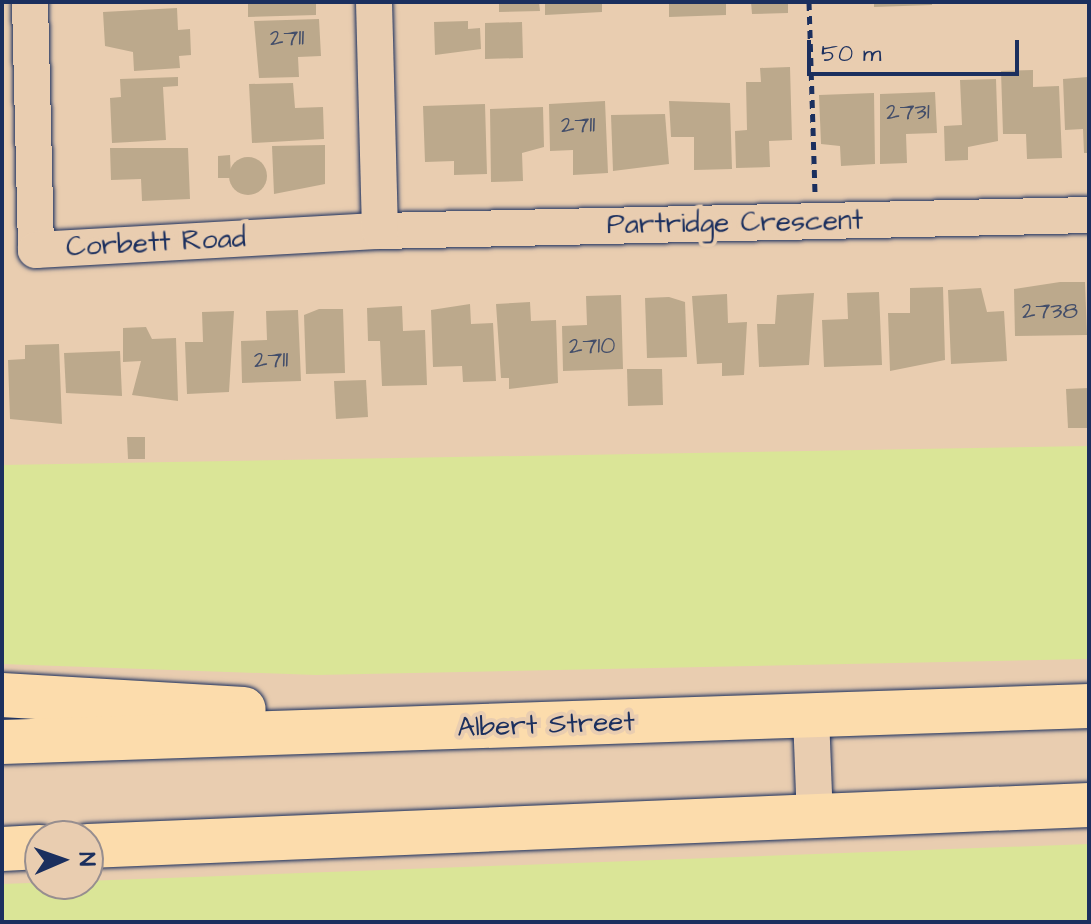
<!DOCTYPE html>
<html>
<head>
<meta charset="utf-8">
<style>
  body { margin:0 }
  #map { position:relative; width:1091px; height:924px; overflow:hidden; background:#e9cdb0; font-family:"Architects Daughter",sans-serif }
  div>[style] { position:absolute }
  .green>* { inset:0; background:#dae597 }
  .building>* { inset:0; background:#bca98c }
  .round { border-radius:50% }
  .path>* { height:5px; margin-top:-2.5px; transform-origin:0; background:repeating-linear-gradient(90deg,#1b2f5e 0 8px,transparent 0 14px) }
  .roads { filter:drop-shadow(0 0 2px #1b2f5e) drop-shadow(0 0 2px #1b2f5e) }
  .minor>* { height:36px; margin:-18px; padding:0 18px; transform-origin:18px; border-radius:18px; background:#e9cdb0 }
  .highway>* { height:44px; margin:-22px; padding:0 22px; transform-origin:22px; border-radius:22px; background:#fcdcac }
  span { translate:-50% -50%; white-space:nowrap; text-align:center; line-height:1.15; -webkit-text-stroke:8px #e9cdb0; paint-order:stroke }
  .number-label { font-size:24px; color:#434e6a }
  .number-label span { -webkit-text-stroke-width:0 }
  .street-label { font-size:28px; color:#1b2f5e }
  .frame { position:absolute; inset:0; border:4px solid #1b2f5e; pointer-events:none }
  .north { position:absolute; left:24px; top:820px; width:80px; height:80px; box-sizing:border-box; background:#e9cdb0; border:2px solid #978e8f; border-radius:50%; rotate:88deg; font-size:22px; font-weight:700; line-height:32px; text-align:center; color:#1b2f5e }
  .north::after { content:''; display:block; margin:auto; width:28px; height:36px; background:#1b2f5e; clip-path:polygon(50% 0,100% 100%,50% 72%,0 100%) }
  .scale { position:absolute; left:807px; top:40px; width:212px; height:36px; box-sizing:border-box; border:4px solid #1b2f5e; border-top:0; padding-left:10px; font-size:24px; line-height:28px; white-space:nowrap; color:#1b2f5e; -webkit-text-stroke:6px #e9cdb0; paint-order:stroke }
</style>
</head>
<body>
<div id="map">
  <div class="green">
    <div style="clip-path:polygon(1089px 446px,1089px 659px,316px 675px,2px 664px,2px 465px)"></div>
    <div style="clip-path:polygon(1089px 844px,1089px 922px,2px 922px,2px 884px)"></div>
  </div>
  <div class="building">
    <div style="clip-path:polygon(248px 2px,316px 2px,316px 15px,248px 17px)"></div>
    <div style="clip-path:polygon(499px 2px,539px 2px,540px 11px,499px 12px)"></div>
    <div style="clip-path:polygon(545px 2px,602px 2px,602px 12px,545px 15px)"></div>
    <div style="clip-path:polygon(669px 2px,726px 2px,726px 15px,669px 17px)"></div>
    <div style="clip-path:polygon(751px 2px,788px 2px,788px 13px,752px 14px)"></div>
    <div style="clip-path:polygon(874px 2px,932px 2px,932px 5px,874px 7px)"></div>
    <div style="clip-path:polygon(177px 8px,178px 30px,190px 29px,191px 55px,179px 56px,180px 68px,134px 71px,133px 52px,105px 46px,103px 12px)"></div>
    <div style="clip-path:polygon(319px 19px,321px 56px,298px 57px,299px 77px,259px 78px,254px 21px)"></div>
    <div style="clip-path:polygon(468px 21px,468px 29px,480px 28px,481px 49px,435px 55px,434px 22px)"></div>
    <div style="clip-path:polygon(522px 22px,523px 58px,485px 59px,485px 23px)"></div>
    <div style="clip-path:polygon(790px 67px,792px 140px,769px 141px,770px 167px,736px 168px,735px 131px,747px 130px,746px 82px,761px 82px,760px 68px)"></div>
    <div style="clip-path:polygon(1033px 70px,1033px 87px,1059px 86px,1062px 158px,1027px 159px,1026px 134px,1003px 134px,1001px 71px)"></div>
    <div style="clip-path:polygon(178px 77px,178px 86px,163px 87px,166px 140px,112px 143px,110px 98px,121px 97px,120px 79px)"></div>
    <div style="clip-path:polygon(1088px 77px,1089px 153px,1084px 153px,1083px 129px,1065px 130px,1063px 79px)"></div>
    <div style="clip-path:polygon(996px 79px,998px 141px,968px 147px,968px 160px,945px 161px,944px 126px,962px 125px,960px 80px)"></div>
    <div style="clip-path:polygon(293px 83px,295px 108px,323px 107px,324px 139px,252px 143px,249px 84px)"></div>
    <div style="clip-path:polygon(935px 92px,937px 133px,906px 134px,907px 163px,880px 164px,880px 94px)"></div>
    <div style="clip-path:polygon(874px 93px,875px 164px,841px 166px,840px 146px,821px 144px,819px 95px)"></div>
    <div style="clip-path:polygon(605px 101px,608px 173px,573px 175px,573px 150px,550px 151px,549px 104px)"></div>
    <div style="clip-path:polygon(669px 101px,730px 103px,732px 169px,694px 170px,694px 137px,671px 137px)"></div>
    <div style="clip-path:polygon(485px 104px,487px 174px,454px 175px,454px 161px,425px 162px,423px 106px)"></div>
    <div style="clip-path:polygon(543px 107px,544px 147px,522px 153px,523px 181px,491px 182px,490px 109px)"></div>
    <div style="clip-path:polygon(665px 114px,669px 164px,613px 171px,611px 115px)"></div>
    <div style="clip-path:polygon(325px 145px,325px 184px,274px 194px,272px 146px)"></div>
    <div style="clip-path:polygon(110px 148px,188px 148px,190px 199px,142px 201px,141px 179px,111px 180px)"></div>
    <div style="clip-path:polygon(230px 155px,231px 178px,218px 178px,218px 156px)"></div>
    <div class="round" style="left:229px;top:157px;width:38px;height:38px"></div>
    <div style="clip-path:polygon(1060px 282px,1085px 282px,1087px 335px,1015px 336px,1014px 289px)"></div>
    <div style="clip-path:polygon(943px 287px,945px 360px,890px 371px,888px 313px,910px 313px,910px 288px)"></div>
    <div style="clip-path:polygon(981px 288px,987px 312px,1004px 311px,1007px 361px,951px 364px,948px 290px)"></div>
    <div style="clip-path:polygon(879px 292px,882px 365px,824px 367px,822px 320px,848px 319px,847px 293px)"></div>
    <div style="clip-path:polygon(814px 293px,809px 365px,759px 367px,757px 324px,775px 324px,777px 295px)"></div>
    <div style="clip-path:polygon(727px 294px,728px 323px,747px 322px,744px 375px,722px 376px,722px 363px,697px 364px,692px 296px)"></div>
    <div style="clip-path:polygon(621px 295px,623px 369px,563px 371px,562px 326px,587px 325px,586px 296px)"></div>
    <div style="clip-path:polygon(669px 297px,685px 302px,687px 357px,647px 358px,645px 298px)"></div>
    <div style="clip-path:polygon(530px 302px,531px 321px,556px 320px,558px 383px,509px 389px,509px 378px,501px 378px,496px 304px)"></div>
    <div style="clip-path:polygon(470px 304px,471px 324px,493px 323px,496px 381px,463px 382px,462px 366px,433px 367px,431px 310px)"></div>
    <div style="clip-path:polygon(402px 306px,403px 331px,425px 330px,427px 385px,382px 386px,380px 341px,368px 341px,367px 308px)"></div>
    <div style="clip-path:polygon(319px 309px,343px 309px,345px 373px,306px 374px,304px 315px)"></div>
    <div style="clip-path:polygon(298px 310px,301px 381px,242px 383px,241px 341px,267px 340px,266px 311px)"></div>
    <div style="clip-path:polygon(234px 311px,229px 392px,187px 394px,185px 342px,203px 342px,202px 312px)"></div>
    <div style="clip-path:polygon(146px 327px,152px 339px,176px 338px,178px 401px,132px 395px,141px 361px,123px 362px,123px 328px)"></div>
    <div style="clip-path:polygon(59px 344px,62px 424px,10px 419px,8px 360px,25px 359px,25px 345px)"></div>
    <div style="clip-path:polygon(120px 351px,122px 396px,66px 393px,64px 353px)"></div>
    <div style="clip-path:polygon(627px 369px,662px 369px,663px 405px,628px 406px)"></div>
    <div style="clip-path:polygon(366px 380px,368px 417px,336px 419px,334px 381px)"></div>
    <div style="clip-path:polygon(1089px 388px,1089px 428px,1068px 428px,1066px 389px)"></div>
    <div style="clip-path:polygon(127px 437px,145px 437px,145px 459px,128px 459px)"></div>
  </div>
  <div class="path">
    <div style="left:809px;top:2px;width:190px;rotate:88.2deg"></div>
  </div>
  <div class="roads">
    <div class="minor">
      <div style="left:30px;top:2px;width:248px;rotate:88.6deg"></div>
      <div style="left:36px;top:250px;width:345px;rotate:-3.2deg"></div>
      <div style="left:380px;top:231px;width:709px;rotate:-1.29deg"></div>
      <div style="left:374px;top:2px;width:229px;rotate:88.5deg"></div>
      <div style="left:811px;top:716px;width:102px;rotate:87.8deg"></div>
    </div>
    <div class="highway">
      <div style="left:2px;top:695px;width:242px;rotate:3.3deg"></div>
      <div style="left:2px;top:742px;width:1088px;rotate:-1.9deg"></div>
      <div style="left:88px;top:846px;width:1002px;rotate:-2.35deg"></div>
      <div style="left:2px;top:849px;width:38px;rotate:-3deg"></div>
    </div>
  </div>
  <div class="number-label">
    <span style="left:287px;top:39px">2711</span>
    <span style="left:908px;top:113px">2731</span>
    <span style="left:578px;top:126px">2711</span>
    <span style="left:1050px;top:312px">2738</span>
    <span style="left:592px;top:347px">2710</span>
    <span style="left:271px;top:361px">2711</span>
  </div>
  <div class="street-label">
    <span style="left:735px;top:223px;rotate:-1deg">Partridge Crescent</span>
    <span style="left:156px;top:243px;rotate:-3deg">Corbett Road</span>
    <span style="left:546px;top:725px;rotate:-2deg">Albert Street</span>
  </div>
  <div class="frame"></div>
  <div class="north">N</div>
  <div class="scale">50 m</div>
</div>
</body>
</html>
